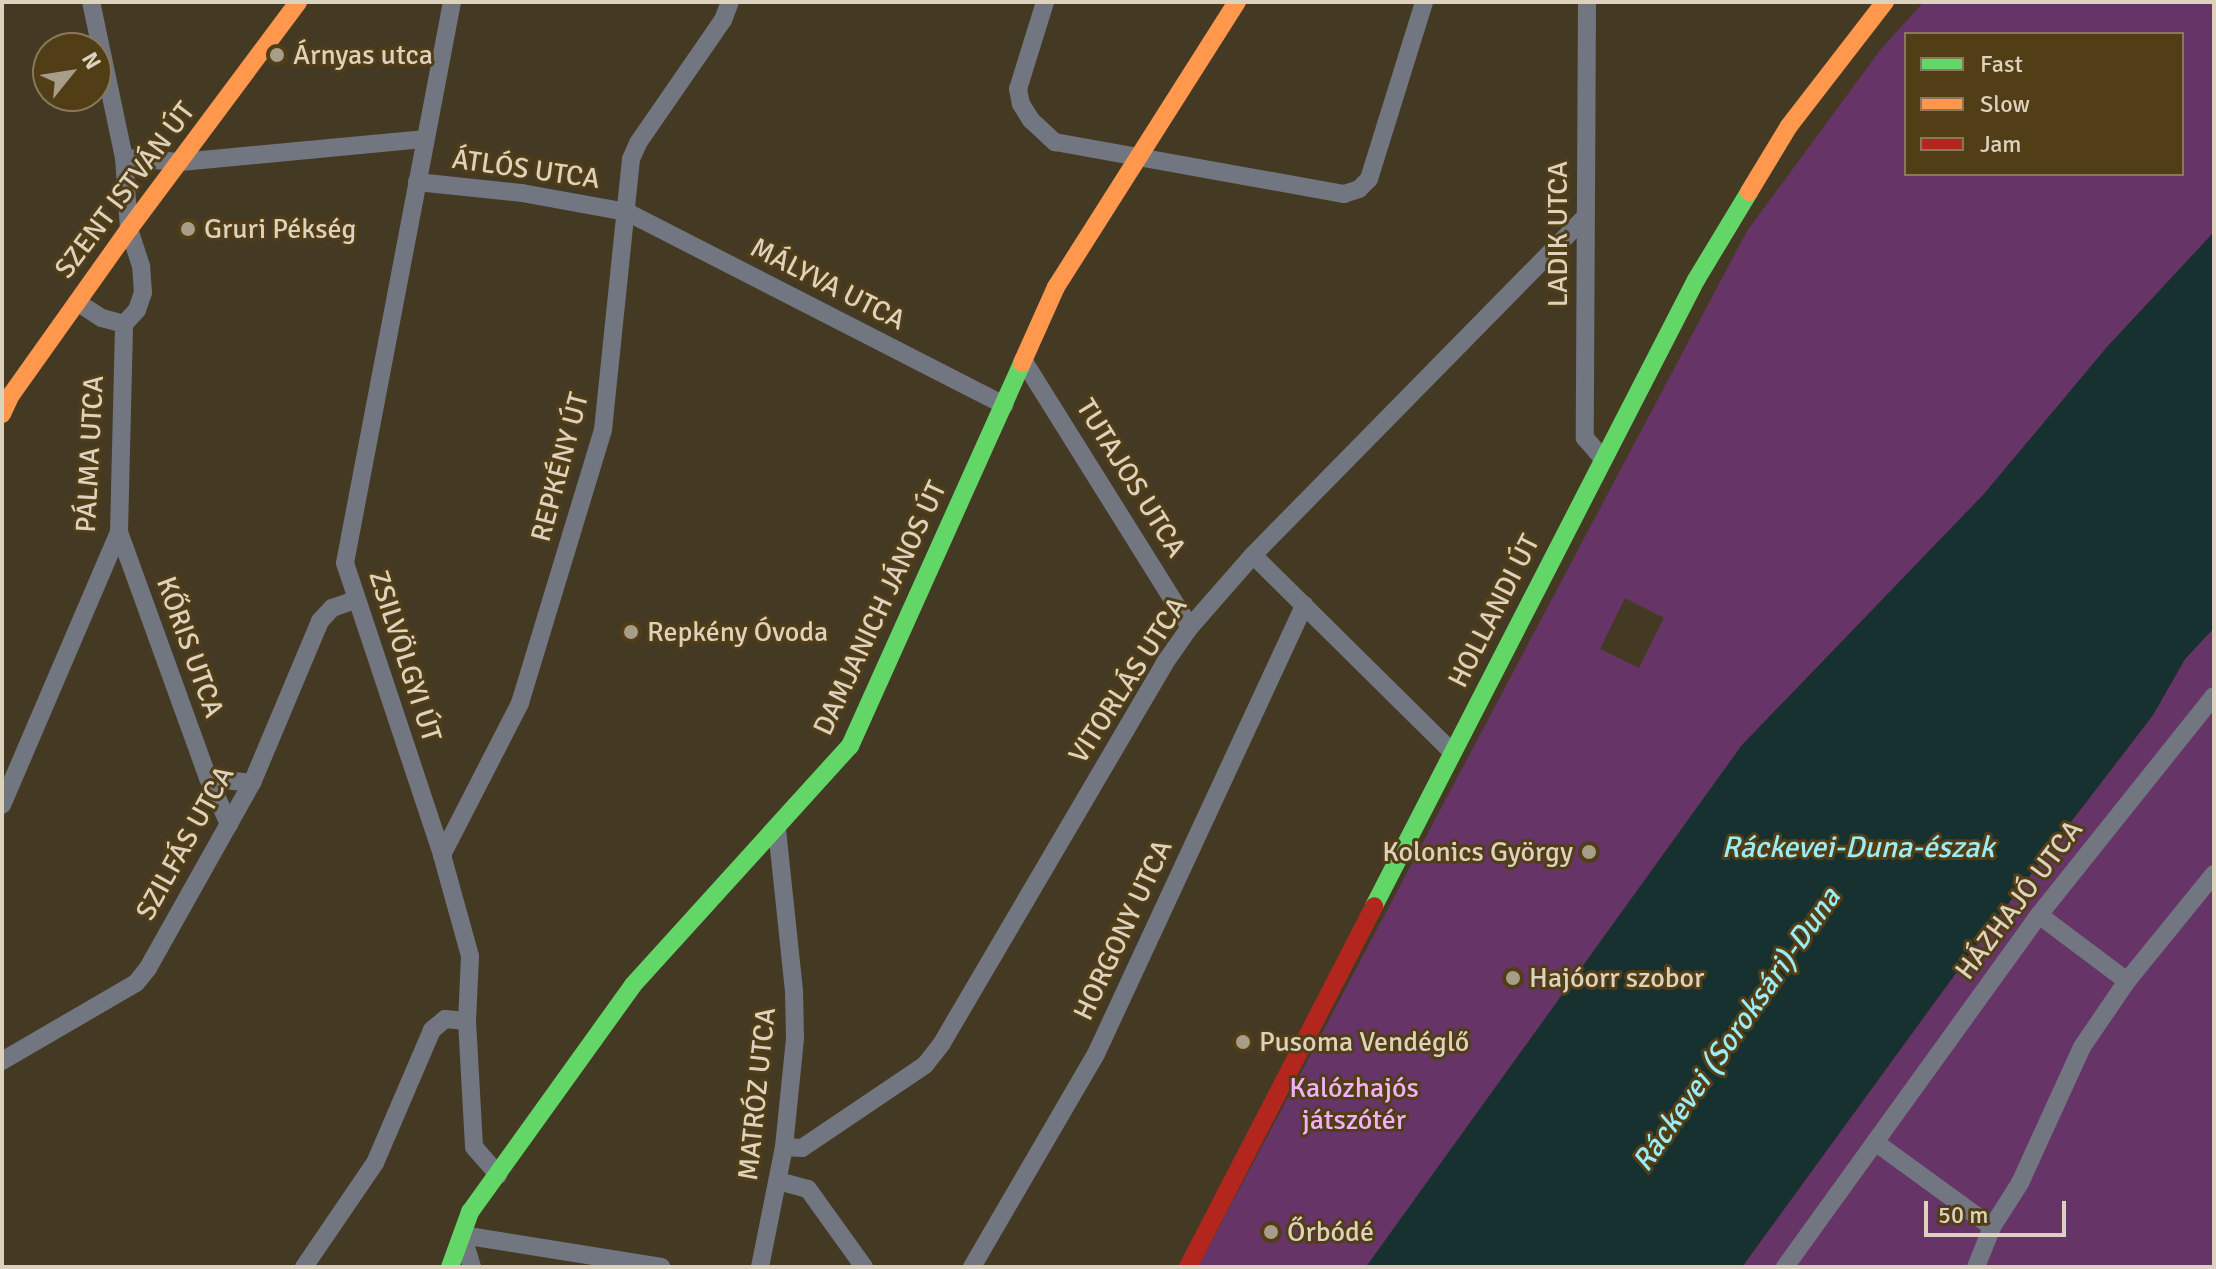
<!DOCTYPE html>
<html>
<head>
<meta charset="utf-8">
<style>
  body { margin:0 }
  #map { position:relative; width:2216px; height:1269px; overflow:hidden; background:#443a24; font-family:Signika,sans-serif }
  div>[style] { position:absolute }
  .green>* { inset:0; background:#673468 }
  .water>* { inset:0; background:#173030 }
  .street>* { height:18px; margin:-9px; padding:0 9px; transform-origin:9px; border-radius:9px; background:#727681 }
  .fast>* { height:18px; margin:-9px; padding:0 9px; transform-origin:9px; border-radius:9px; background:#63d668 }
  .slow>* { height:18px; margin:-9px; padding:0 9px; transform-origin:9px; border-radius:9px; background:#ff974d }
  .jam>* { height:18px; margin:-9px; padding:0 9px; transform-origin:9px; border-radius:9px; background:#b3261e }
  .dots>* { width:22px; height:22px; translate:-50% -50%; box-sizing:border-box; border:4px solid #513e17; border-radius:50% }
  span { translate:-50% -50%; white-space:nowrap; text-align:center; line-height:1.15; -webkit-text-stroke:6px #513e17; paint-order:stroke }
  .poi-label { font-size:28px; color:#ddd2be }
  .left { translate:0 -50%; text-align:left }
  .right { translate:-100% -50%; text-align:right }
  .street-label { font-size:28px; color:#ddd2be }
  .park-label { font-size:28px; color:#f1b0f7 }
  .water-label { font-size:30px; color:#9becf4; font-style:italic }
  .frame { position:absolute; inset:0; border:4px solid #ddd2be; pointer-events:none }
  .legend { position:absolute; left:1904px; top:32px; width:280px; height:144px; box-sizing:border-box; background:#513e17; border:2px solid #89795a; margin:0; padding:10px 14px; list-style:none; font-size:24px; color:#ddd2be }
  .legend li { display:flex; align-items:center; gap:16px; height:40px }
  .legend b { width:40px; border:2px solid #89795a }
  .north { position:absolute; left:32px; top:32px; width:80px; height:80px; box-sizing:border-box; background:#513e17; border:2px solid #89795a; border-radius:50%; rotate:60deg; font-size:22px; font-weight:700; line-height:32px; text-align:center; color:#ddd2be }
  .north::after { content:''; display:block; margin:auto; width:28px; height:36px; background:#a79d88; clip-path:polygon(50% 0,100% 100%,50% 72%,0 100%) }
  .scale { position:absolute; left:1924px; top:1201px; width:142px; height:36px; box-sizing:border-box; border:4px solid #ddd2be; border-top:0; padding-left:10px; font-size:24px; line-height:28px; white-space:nowrap; color:#ddd2be; -webkit-text-stroke:6px #513e17; paint-order:stroke }
</style>
</head>
<body>
<div id="map">
  <div class="green">
    <div style="clip-path:polygon(evenodd,1924px 2px,2214px 2px,2214px 232px,2107px 347px,1984px 494px,1742px 745px,1366px 1267px,1198px 1267px,1747px 231px,1881px 49px,1924px 2px,1906px 34px,2182px 34px,2182px 174px,1906px 174px,1906px 34px,1924px 2px,1625px 598px,1664px 618px,1639px 668px,1600px 649px,1625px 598px)"></div>
    <div style="clip-path:polygon(2214px 628px,2214px 1267px,1742px 1267px,1972px 951px,2153px 715px,2185px 659px)"></div>
  </div>
  <div class="water">
    <div style="clip-path:polygon(2214px 232px,2214px 628px,2185px 659px,2153px 715px,1972px 951px,1742px 1267px,1366px 1267px,1742px 745px,1984px 494px,2107px 347px)"></div>
  </div>
  <div class="street">
    <div style="left:452px;top:2px;width:571px;rotate:100.8deg"></div>
    <div style="left:345px;top:563px;width:308px;rotate:71.6deg"></div>
    <div style="left:442px;top:855px;width:105px;rotate:74.5deg"></div>
    <div style="left:470px;top:956px;width:65px;rotate:92.6deg"></div>
    <div style="left:467px;top:1021px;width:126px;rotate:86.8deg"></div>
    <div style="left:474px;top:1147px;width:37px;rotate:49deg"></div>
    <div style="left:1045px;top:2px;width:91px;rotate:107.2deg"></div>
    <div style="left:1018px;top:89px;width:15px;rotate:79deg"></div>
    <div style="left:1021px;top:104px;width:19px;rotate:58deg"></div>
    <div style="left:1031px;top:120px;width:33px;rotate:43deg"></div>
    <div style="left:1055px;top:142px;width:294px;rotate:10.2deg"></div>
    <div style="left:1344px;top:194px;width:16px;rotate:-18deg"></div>
    <div style="left:1359px;top:189px;width:14px;rotate:-45deg"></div>
    <div style="left:1369px;top:179px;width:185px;rotate:-72.7deg"></div>
    <div style="left:1587px;top:2px;width:436px;rotate:90.3deg"></div>
    <div style="left:1585px;top:438px;width:28px;rotate:49deg"></div>
    <div style="left:124px;top:158px;width:57px;rotate:4deg"></div>
    <div style="left:181px;top:162px;width:243px;rotate:-5.4deg"></div>
    <div style="left:417px;top:182px;width:106px;rotate:6deg"></div>
    <div style="left:522px;top:193px;width:107px;rotate:10.3deg"></div>
    <div style="left:627px;top:212px;width:424px;rotate:27.1deg"></div>
    <div style="left:77px;top:302px;width:30px;rotate:33deg"></div>
    <div style="left:102px;top:318px;width:23px;rotate:15deg"></div>
    <div style="left:1023px;top:360px;width:315px;rotate:58deg"></div>
    <div style="left:119px;top:532px;width:262px;rotate:70.1deg"></div>
    <div style="left:208px;top:778px;width:51px;rotate:65.5deg"></div>
    <div style="left:1253px;top:555px;width:280px;rotate:44.7deg"></div>
    <div style="left:208px;top:778px;width:44px;rotate:6.5deg"></div>
    <div style="left:2px;top:805px;width:297px;rotate:-66.8deg"></div>
    <div style="left:119px;top:532px;width:208px;rotate:-88.6deg"></div>
    <div style="left:124px;top:324px;width:19px;rotate:-47deg"></div>
    <div style="left:137px;top:310px;width:18px;rotate:-71deg"></div>
    <div style="left:143px;top:293px;width:27px;rotate:-94deg"></div>
    <div style="left:141px;top:266px;width:39px;rotate:-108deg"></div>
    <div style="left:129px;top:229px;width:71px;rotate:-94deg"></div>
    <div style="left:124px;top:158px;width:159px;rotate:-101.9deg"></div>
    <div style="left:442px;top:855px;width:171px;rotate:-62.8deg"></div>
    <div style="left:520px;top:703px;width:285px;rotate:-73.1deg"></div>
    <div style="left:603px;top:430px;width:272px;rotate:-84.1deg"></div>
    <div style="left:631px;top:159px;width:17px;rotate:-66deg"></div>
    <div style="left:638px;top:143px;width:150px;rotate:-55.4deg"></div>
    <div style="left:723px;top:20px;width:19px;rotate:-69deg"></div>
    <div style="left:2039px;top:915px;width:110px;rotate:36.9deg"></div>
    <div style="left:2px;top:1061px;width:155px;rotate:-30.2deg"></div>
    <div style="left:136px;top:983px;width:19px;rotate:-51deg"></div>
    <div style="left:148px;top:968px;width:212px;rotate:-60.7deg"></div>
    <div style="left:252px;top:783px;width:176px;rotate:-67.2deg"></div>
    <div style="left:320px;top:621px;width:18px;rotate:-47deg"></div>
    <div style="left:332px;top:608px;width:24px;rotate:-19deg"></div>
    <div style="left:1875px;top:1142px;width:145px;rotate:36deg"></div>
    <div style="left:1992px;top:1227px;width:52px;rotate:-57.5deg"></div>
    <div style="left:2020px;top:1183px;width:149px;rotate:-65.5deg"></div>
    <div style="left:2082px;top:1047px;width:80px;rotate:-55.7deg"></div>
    <div style="left:2127px;top:981px;width:138px;rotate:-50.9deg"></div>
    <div style="left:784px;top:1147px;width:18px;rotate:3deg"></div>
    <div style="left:802px;top:1148px;width:148px;rotate:-34deg"></div>
    <div style="left:925px;top:1065px;width:28px;rotate:-52deg"></div>
    <div style="left:942px;top:1043px;width:439px;rotate:-59.6deg"></div>
    <div style="left:1164px;top:664px;width:45px;rotate:-54.9deg"></div>
    <div style="left:1190px;top:627px;width:96px;rotate:-48.8deg"></div>
    <div style="left:1253px;top:555px;width:474px;rotate:-45.5deg"></div>
    <div style="left:778px;top:1181px;width:31px;rotate:15deg"></div>
    <div style="left:808px;top:1189px;width:96px;rotate:54.3deg"></div>
    <div style="left:304px;top:1267px;width:126px;rotate:-55.7deg"></div>
    <div style="left:375px;top:1163px;width:145px;rotate:-66.8deg"></div>
    <div style="left:432px;top:1030px;width:17px;rotate:-40deg"></div>
    <div style="left:445px;top:1019px;width:22px;rotate:5deg"></div>
    <div style="left:472px;top:1267px;width:34px;rotate:-107deg"></div>
    <div style="left:462px;top:1235px;width:202px;rotate:9.1deg"></div>
    <div style="left:760px;top:1267px;width:122px;rotate:-78.7deg"></div>
    <div style="left:784px;top:1147px;width:110px;rotate:-84.2deg"></div>
    <div style="left:795px;top:1038px;width:47px;rotate:-91.2deg"></div>
    <div style="left:794px;top:991px;width:163px;rotate:-96deg"></div>
    <div style="left:972px;top:1267px;width:246px;rotate:-59.8deg"></div>
    <div style="left:1096px;top:1054px;width:495px;rotate:-65.1deg"></div>
    <div style="left:1785px;top:1267px;width:434px;rotate:-54.2deg"></div>
    <div style="left:2039px;top:915px;width:280px;rotate:-51.4deg"></div>
    <div style="left:1976px;top:1267px;width:43px;rotate:-68.2deg"></div>
  </div>
  <div class="fast">
    <div style="left:1374px;top:906px;width:704px;rotate:-62.78deg"></div>
    <div style="left:1696px;top:280px;width:103px;rotate:-58.9deg"></div>
    <div style="left:450px;top:1267px;width:59px;rotate:-70deg"></div>
    <div style="left:470px;top:1212px;width:279px;rotate:-54.3deg"></div>
    <div style="left:633px;top:985px;width:323px;rotate:-47.8deg"></div>
    <div style="left:850px;top:746px;width:420px;rotate:-65.8deg"></div>
  </div>
  <div class="slow">
    <div style="left:1749px;top:192px;width:77px;rotate:-58.8deg"></div>
    <div style="left:1789px;top:126px;width:157px;rotate:-52.3deg"></div>
    <div style="left:1022px;top:363px;width:83px;rotate:-65.9deg"></div>
    <div style="left:1056px;top:287px;width:338px;rotate:-57.6deg"></div>
    <div style="left:2px;top:414px;width:21px;rotate:-65deg"></div>
    <div style="left:11px;top:395px;width:204px;rotate:-54.6deg"></div>
    <div style="left:129px;top:229px;width:283px;rotate:-53.3deg"></div>
  </div>
  <div class="jam">
    <div style="left:1188px;top:1267px;width:406px;rotate:-62.7deg"></div>
  </div>
  <div class="dots">
    <div style="left:277px;top:55px;background:#a79d88"></div>
    <div style="left:188px;top:229px;background:#a79d88"></div>
    <div style="left:631px;top:632px;background:#a79d88"></div>
    <div style="left:1589px;top:852px;background:#a79d88"></div>
    <div style="left:1513px;top:978px;background:#a79d88"></div>
    <div style="left:1243px;top:1042px;background:#a79d88"></div>
    <div style="left:1271px;top:1232px;background:#a79d88"></div>
  </div>
  <div class="poi-label">
    <span class="left" style="left:293px;top:55px">Árnyas utca</span>
    <span class="left" style="left:204px;top:229px">Gruri Pékség</span>
    <span class="left" style="left:647px;top:632px">Repkény Óvoda</span>
    <span class="right" style="left:1573px;top:852px">Kolonics György</span>
    <span class="left" style="left:1529px;top:978px">Hajóorr szobor</span>
    <span class="left" style="left:1259px;top:1042px">Pusoma Vendéglő</span>
    <span class="left" style="left:1287px;top:1232px">Őrbódé</span>
  </div>
  <div class="street-label">
    <span style="left:526px;top:169px;rotate:8deg">ÁTLÓS UTCA</span>
    <span style="left:125px;top:190px;rotate:-53deg">SZENT ISTVÁN ÚT</span>
    <span style="left:1558px;top:234px;rotate:-90deg">LADIK UTCA</span>
    <span style="left:828px;top:284px;rotate:27deg">MÁLYVA UTCA</span>
    <span style="left:90px;top:454px;rotate:-87deg">PÁLMA UTCA</span>
    <span style="left:560px;top:467px;rotate:-75deg">REPKÉNY ÚT</span>
    <span style="left:1131px;top:478px;rotate:58deg">TUTAJOS UTCA</span>
    <span style="left:880px;top:608px;rotate:-65deg">DAMJANICH JÁNOS ÚT</span>
    <span style="left:1494px;top:611px;rotate:-63deg">HOLLANDI ÚT</span>
    <span style="left:190px;top:647px;rotate:70deg">KŐRIS UTCA</span>
    <span style="left:405px;top:656px;rotate:72deg">ZSILVÖLGYI ÚT</span>
    <span style="left:1128px;top:680px;rotate:-57deg">VITORLÁS UTCA</span>
    <span style="left:185px;top:843px;rotate:-61deg">SZILFÁS UTCA</span>
    <span style="left:2019px;top:900px;rotate:-53deg">HÁZHAJÓ UTCA</span>
    <span style="left:1123px;top:930px;rotate:-65deg">HORGONY UTCA</span>
    <span style="left:757px;top:1094px;rotate:-84deg">MATRÓZ UTCA</span>
  </div>
  <div class="park-label">
    <span style="left:1354px;top:1104px">Kalózhajós<br>játszótér</span>
  </div>
  <div class="water-label">
    <span style="left:1858px;top:848px">Ráckevei-Duna-észak</span>
    <span style="left:1737px;top:1030px;rotate:-55deg">Ráckevei (Soroksári)-Duna</span>
  </div>
  <div class="frame"></div>
  <ul class="legend">
  <li><b style="height:10px;background:#63d668"></b>Fast</li>
  <li><b style="height:10px;background:#ff974d"></b>Slow</li>
  <li><b style="height:10px;background:#b3261e"></b>Jam</li>
  </ul>
  <div class="north">N</div>
  <div class="scale">50 m</div>
</div>
</body>
</html>
